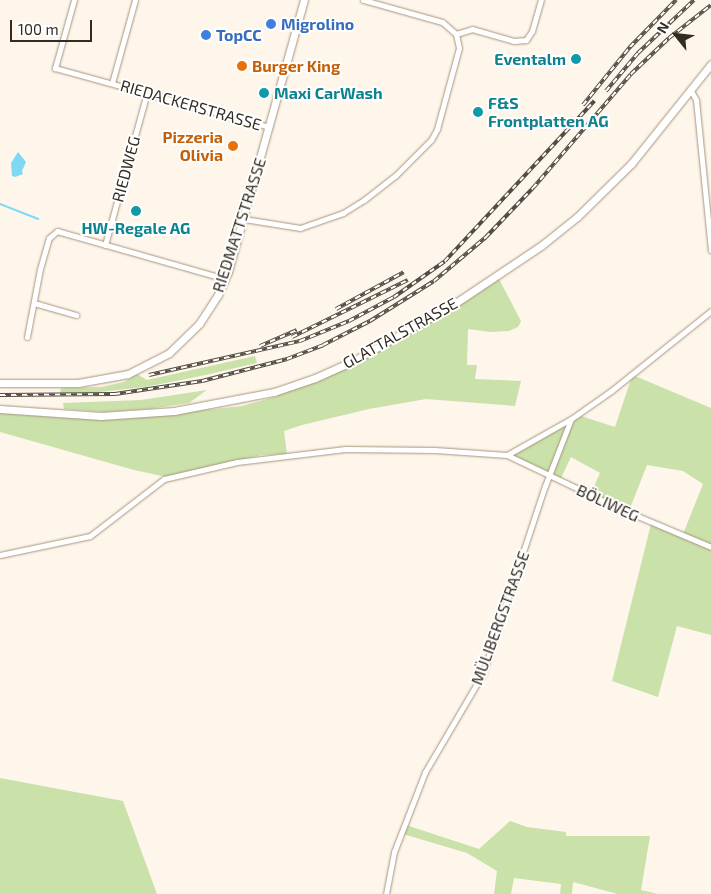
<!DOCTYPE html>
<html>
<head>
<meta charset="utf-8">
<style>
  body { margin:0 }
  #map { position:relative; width:711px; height:894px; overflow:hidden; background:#fef6eb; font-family:"Exo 2",sans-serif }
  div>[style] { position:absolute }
  .green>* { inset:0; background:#cae1aa }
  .water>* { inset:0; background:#7fd9f4 }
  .stream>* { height:2px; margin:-1px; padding:0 1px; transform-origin:1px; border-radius:1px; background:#7fd9f4 }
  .roads { filter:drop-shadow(0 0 1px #a7947c) drop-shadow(0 0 1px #a7947c) }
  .street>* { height:5px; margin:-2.5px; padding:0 2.5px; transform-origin:2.5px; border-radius:2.5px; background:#fff }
  .secondary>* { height:7px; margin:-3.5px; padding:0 3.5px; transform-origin:3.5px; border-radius:3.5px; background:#fff }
  .rail>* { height:4px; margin-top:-2px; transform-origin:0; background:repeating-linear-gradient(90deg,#fff 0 5.5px,#534c42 0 11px); box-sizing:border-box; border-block:1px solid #534c42 }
  .dots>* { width:14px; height:14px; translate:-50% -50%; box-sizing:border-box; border:2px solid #fff; border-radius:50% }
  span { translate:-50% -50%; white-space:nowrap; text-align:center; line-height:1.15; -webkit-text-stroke:4px #fff; paint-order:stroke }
  .shop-label { font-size:16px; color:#366cbe; font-weight:700 }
  .left { translate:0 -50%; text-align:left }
  .culture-label { font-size:16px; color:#0d838f; font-weight:700 }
  .right { translate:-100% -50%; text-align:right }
  .food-label { font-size:16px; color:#c56008; font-weight:700 }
  .street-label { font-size:16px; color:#332c22 }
  .north { position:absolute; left:651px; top:10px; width:50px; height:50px; -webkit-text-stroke:4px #fff; paint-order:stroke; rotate:299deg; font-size:14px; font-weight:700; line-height:20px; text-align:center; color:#332c22 }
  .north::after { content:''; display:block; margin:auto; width:18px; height:22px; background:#332c22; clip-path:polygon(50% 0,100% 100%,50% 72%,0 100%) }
  .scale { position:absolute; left:10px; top:20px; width:82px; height:22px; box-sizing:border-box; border:2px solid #332c22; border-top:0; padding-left:6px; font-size:15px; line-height:18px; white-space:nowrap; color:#332c22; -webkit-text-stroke:4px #fff; paint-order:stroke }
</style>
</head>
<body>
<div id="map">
  <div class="green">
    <div style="clip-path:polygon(499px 279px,521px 321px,518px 327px,509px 331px,490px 332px,468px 329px,467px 365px,477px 365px,475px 379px,521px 381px,515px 406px,426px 399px,369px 409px,302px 425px,284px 431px,287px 454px,261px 455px,167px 477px,134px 470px,0 432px,0 413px,66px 418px,149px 416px,242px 406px,278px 396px,278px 394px,361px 360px,418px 330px)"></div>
    <div style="clip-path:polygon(255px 356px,257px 363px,201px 376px,145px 387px,91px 393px,60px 393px,61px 388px,101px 387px,124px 382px,137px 374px,147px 380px)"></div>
    <div style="clip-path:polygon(635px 376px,711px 408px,711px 546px,683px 534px,703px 484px,683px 471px,647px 465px,629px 511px,591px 493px,600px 473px,571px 457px,561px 478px,509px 456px,578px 415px,615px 427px,631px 379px)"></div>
    <div style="clip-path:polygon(207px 390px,189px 403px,149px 409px,104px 412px,64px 409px,63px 403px,141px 400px)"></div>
    <div style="clip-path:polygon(651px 524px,711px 549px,711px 635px,677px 626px,658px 697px,612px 681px)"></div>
    <div style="clip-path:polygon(0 778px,123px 801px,157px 894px,0 894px)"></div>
    <div style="clip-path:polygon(510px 821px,527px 827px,566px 832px,566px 836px,650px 836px,641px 890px,658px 894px,618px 894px,573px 882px,572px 894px,560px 894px,561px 884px,514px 878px,511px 894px,494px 894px,497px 871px,467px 853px,403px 834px,406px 825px,479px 849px)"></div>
  </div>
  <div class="water">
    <div style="clip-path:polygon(18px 152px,26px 162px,22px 171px,23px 174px,15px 177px,12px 176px,11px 163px)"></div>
  </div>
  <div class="stream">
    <div style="left:0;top:204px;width:41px;rotate:21.5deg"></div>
  </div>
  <div class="roads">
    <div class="street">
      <div style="left:74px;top:0;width:71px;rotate:105.6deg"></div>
      <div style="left:55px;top:68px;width:222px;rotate:15.4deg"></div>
      <div style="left:456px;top:34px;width:17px;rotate:-17deg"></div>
      <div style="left:472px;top:29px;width:44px;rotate:15.9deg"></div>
      <div style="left:514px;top:41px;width:12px;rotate:-5deg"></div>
      <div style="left:526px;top:40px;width:11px;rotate:-56deg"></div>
      <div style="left:532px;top:31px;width:32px;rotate:-74deg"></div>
      <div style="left:112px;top:83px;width:86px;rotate:-74.5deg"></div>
      <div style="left:690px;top:89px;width:13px;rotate:61deg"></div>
      <div style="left:696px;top:100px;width:151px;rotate:84.3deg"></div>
      <div style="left:244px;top:219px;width:57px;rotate:9.1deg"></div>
      <div style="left:300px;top:228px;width:46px;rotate:-19.2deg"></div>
      <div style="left:343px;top:213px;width:25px;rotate:-32deg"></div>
      <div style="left:364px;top:200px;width:41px;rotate:-38deg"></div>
      <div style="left:396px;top:175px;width:49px;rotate:-45deg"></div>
      <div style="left:431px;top:140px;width:13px;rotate:-61deg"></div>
      <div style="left:437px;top:129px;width:84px;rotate:-74.8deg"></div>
      <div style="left:459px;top:48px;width:14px;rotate:-102deg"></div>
      <div style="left:456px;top:34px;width:18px;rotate:-139deg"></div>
      <div style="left:442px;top:22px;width:82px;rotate:-164.4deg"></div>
      <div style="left:105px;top:245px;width:158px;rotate:-74.6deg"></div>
      <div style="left:34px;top:303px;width:44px;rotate:15.9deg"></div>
      <div style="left:27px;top:337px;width:69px;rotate:-79.2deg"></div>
      <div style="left:40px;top:269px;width:32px;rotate:-74deg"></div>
      <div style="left:49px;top:238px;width:11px;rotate:-41deg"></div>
      <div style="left:57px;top:231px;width:175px;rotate:15.9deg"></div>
      <div style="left:507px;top:455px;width:121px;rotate:25.5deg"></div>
      <div style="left:616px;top:507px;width:103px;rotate:22.8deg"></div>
      <div style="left:0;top:555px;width:92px;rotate:-11.9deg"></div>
      <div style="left:90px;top:536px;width:93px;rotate:-37.6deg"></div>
      <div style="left:164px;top:479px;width:75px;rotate:-13.1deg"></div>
      <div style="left:237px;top:462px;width:109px;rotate:-6.9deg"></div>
      <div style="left:345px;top:449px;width:90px;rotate:0.6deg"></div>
      <div style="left:435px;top:450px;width:72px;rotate:4deg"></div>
      <div style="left:507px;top:455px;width:73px;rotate:-29.4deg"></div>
      <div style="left:571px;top:419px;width:49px;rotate:-35deg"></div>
      <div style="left:611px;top:391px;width:128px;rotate:-38.7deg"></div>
      <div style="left:386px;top:894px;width:43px;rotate:-79.2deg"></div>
      <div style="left:394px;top:852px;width:86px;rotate:-68.8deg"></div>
      <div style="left:425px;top:772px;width:115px;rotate:-59.6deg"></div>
      <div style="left:483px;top:673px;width:197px;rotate:-71.7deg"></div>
      <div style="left:545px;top:486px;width:72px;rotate:-68.8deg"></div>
    </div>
    <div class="secondary">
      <div style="left:0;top:383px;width:78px"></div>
      <div style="left:78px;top:383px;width:51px;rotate:-10.2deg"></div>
      <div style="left:128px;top:374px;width:46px;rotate:-27.1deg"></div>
      <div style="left:169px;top:353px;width:42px;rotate:-44deg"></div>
      <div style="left:199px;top:324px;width:35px;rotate:-57deg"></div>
      <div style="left:218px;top:295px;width:25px;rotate:-67deg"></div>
      <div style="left:228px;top:272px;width:282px;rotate:-74.4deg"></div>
      <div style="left:0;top:409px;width:101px;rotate:4deg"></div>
      <div style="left:101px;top:416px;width:73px;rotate:-3.9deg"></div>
      <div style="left:174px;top:411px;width:102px;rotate:-10.8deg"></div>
      <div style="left:274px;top:392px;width:43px;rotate:-18.9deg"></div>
      <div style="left:315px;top:378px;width:44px;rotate:-24.2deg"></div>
      <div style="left:355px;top:360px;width:117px;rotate:-29.6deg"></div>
      <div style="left:457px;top:302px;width:102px;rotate:-33.8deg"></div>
      <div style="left:542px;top:245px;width:45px;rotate:-38.7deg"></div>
      <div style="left:577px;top:217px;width:76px;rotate:-44.5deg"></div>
      <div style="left:631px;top:164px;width:128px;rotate:-51.3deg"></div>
    </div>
  </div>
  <div class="rail">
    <div style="left:606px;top:91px;width:50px;rotate:-49.9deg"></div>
    <div style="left:638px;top:53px;width:77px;rotate:-43.4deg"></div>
    <div style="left:583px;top:105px;width:75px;rotate:-51deg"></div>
    <div style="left:630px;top:47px;width:66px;rotate:-45.6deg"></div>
    <div style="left:336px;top:309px;width:77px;rotate:-28.6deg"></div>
    <div style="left:292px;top:337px;width:129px;rotate:-26.2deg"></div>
    <div style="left:260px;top:346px;width:40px;rotate:-23.4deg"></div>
    <div style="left:149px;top:375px;width:155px;rotate:-12.7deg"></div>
    <div style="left:300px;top:341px;width:53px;rotate:-22.2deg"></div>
    <div style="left:349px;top:321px;width:51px;rotate:-28.1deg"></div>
    <div style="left:394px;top:297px;width:62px;rotate:-35.2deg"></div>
    <div style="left:445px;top:261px;width:219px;rotate:-47deg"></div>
    <div style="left:0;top:395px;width:115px;rotate:-0.5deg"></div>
    <div style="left:115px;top:394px;width:88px;rotate:-8.5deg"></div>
    <div style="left:202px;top:381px;width:88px;rotate:-14.5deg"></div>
    <div style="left:287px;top:359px;width:39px;rotate:-21deg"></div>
    <div style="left:323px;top:345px;width:53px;rotate:-27.1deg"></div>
    <div style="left:370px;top:321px;width:75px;rotate:-32deg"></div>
    <div style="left:434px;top:281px;width:68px;rotate:-40.2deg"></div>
    <div style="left:486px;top:237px;width:68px;rotate:-46.2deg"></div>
    <div style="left:533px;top:188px;width:150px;rotate:-49.3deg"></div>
    <div style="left:631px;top:74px;width:52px;rotate:-43.5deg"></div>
    <div style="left:669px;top:38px;width:53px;rotate:-38.2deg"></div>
  </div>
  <div class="dots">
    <div style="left:271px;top:24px;background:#3f7fe0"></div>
    <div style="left:206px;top:35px;background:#3f7fe0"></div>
    <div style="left:576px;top:59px;background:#0f9aa8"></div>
    <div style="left:242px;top:66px;background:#e8710a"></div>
    <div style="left:264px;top:93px;background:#0f9aa8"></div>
    <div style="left:478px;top:112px;background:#0f9aa8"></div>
    <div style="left:233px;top:146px;background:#e8710a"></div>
    <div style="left:136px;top:211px;background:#0f9aa8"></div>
  </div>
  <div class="shop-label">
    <span class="left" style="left:281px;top:24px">Migrolino</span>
    <span class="left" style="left:216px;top:35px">TopCC</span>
  </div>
  <div class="culture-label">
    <span class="right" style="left:566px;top:59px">Eventalm</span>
    <span class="left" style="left:274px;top:93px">Maxi CarWash</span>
    <span class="left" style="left:488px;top:112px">F&amp;S<br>Frontplatten AG</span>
    <span style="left:136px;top:228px">HW-Regale AG</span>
  </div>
  <div class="food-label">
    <span class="left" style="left:252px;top:66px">Burger King</span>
    <span class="right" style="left:223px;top:146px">Pizzeria<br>Olivia</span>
  </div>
  <div class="street-label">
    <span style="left:191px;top:105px;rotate:16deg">RIEDACKERSTRASSE</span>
    <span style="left:126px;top:169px;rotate:-75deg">RIEDWEG</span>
    <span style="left:239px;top:225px;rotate:-72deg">RIEDMATTSTRASSE</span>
    <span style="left:400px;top:333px;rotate:-29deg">GLATTALSTRASSE</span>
    <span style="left:608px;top:503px;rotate:25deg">BÖLIWEG</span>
    <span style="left:500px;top:618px;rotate:-70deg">MÜLIBERGSTRASSE</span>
  </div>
  <div class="north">N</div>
  <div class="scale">100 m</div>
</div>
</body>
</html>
